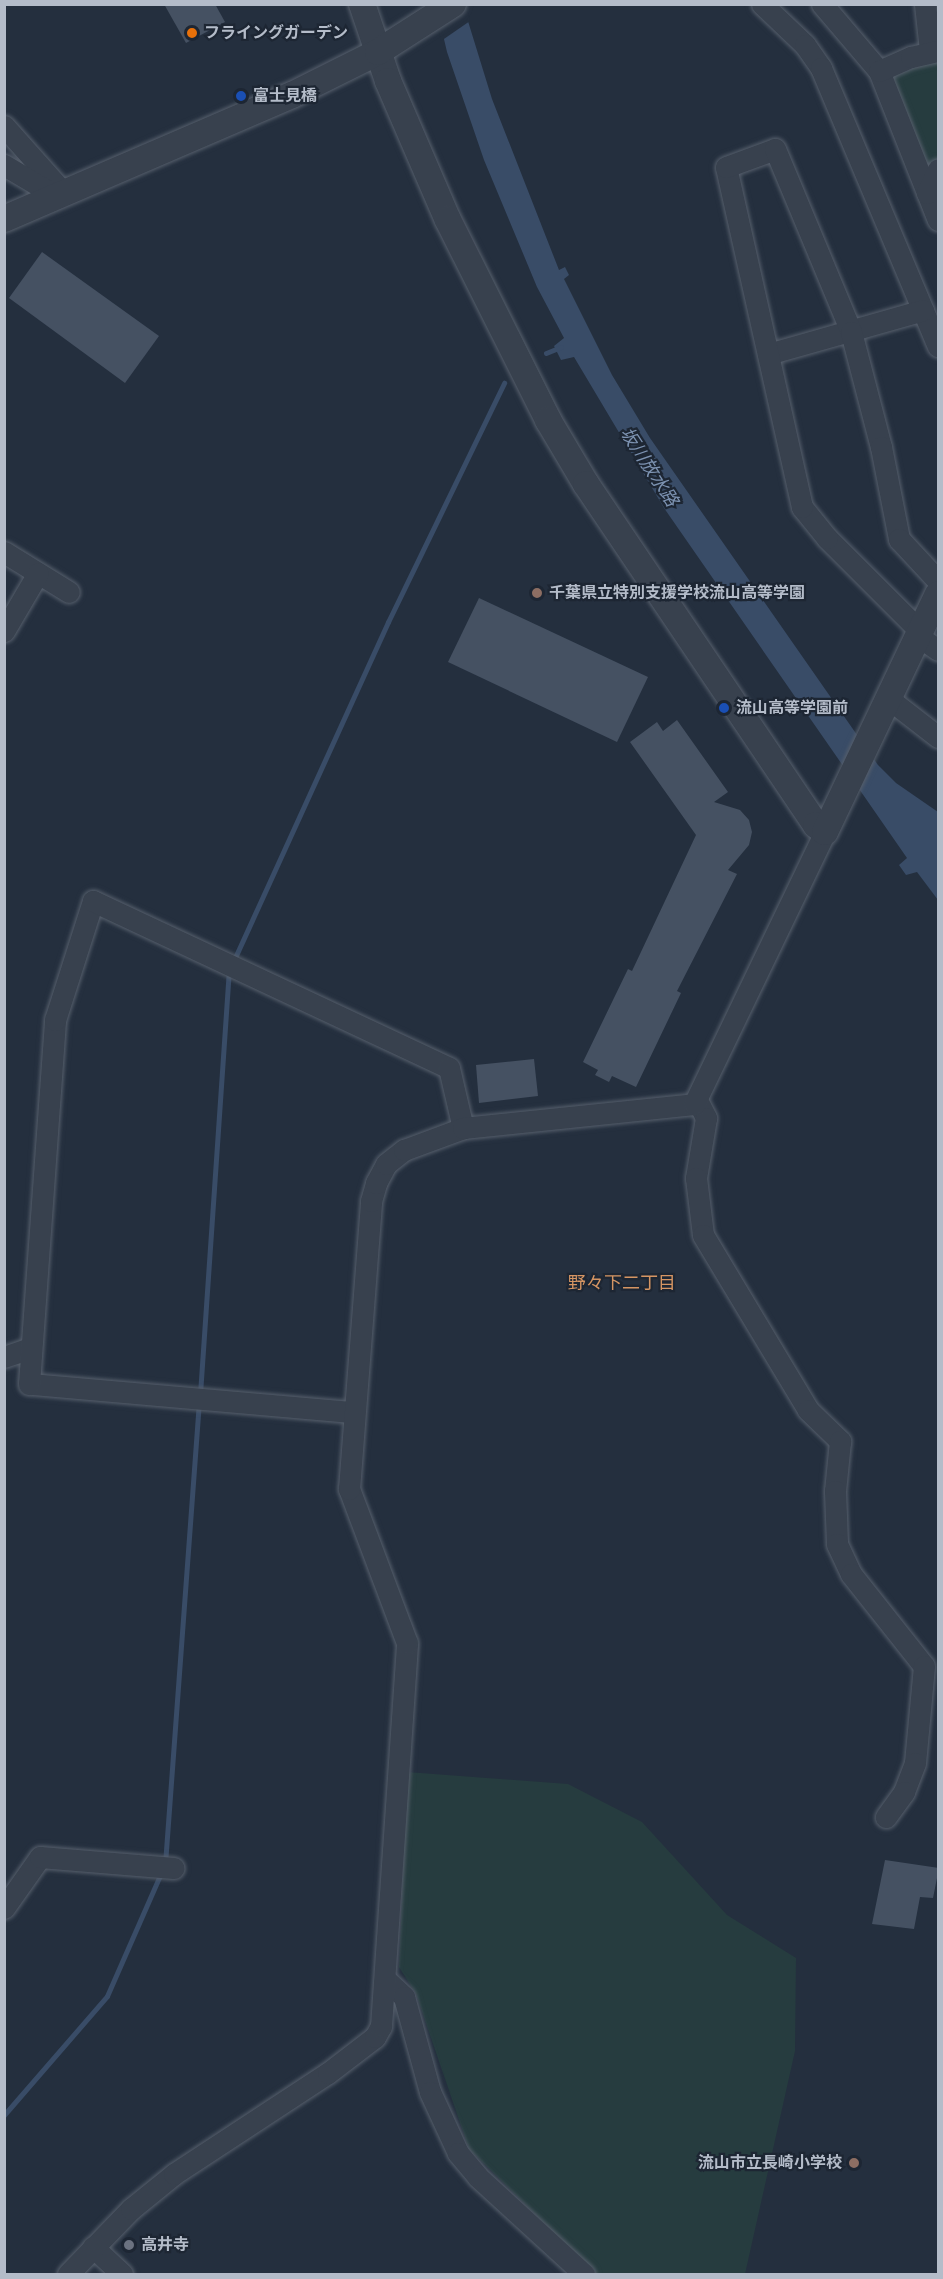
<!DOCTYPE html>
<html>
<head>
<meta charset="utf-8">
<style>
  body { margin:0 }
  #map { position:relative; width:943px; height:2279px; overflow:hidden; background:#242f3e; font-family:"Roboto Condensed","Noto Sans JP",sans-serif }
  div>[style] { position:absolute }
  .green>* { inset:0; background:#263c3f }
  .water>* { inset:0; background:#394c67 }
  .pier>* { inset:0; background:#242f3e }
  .stream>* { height:5px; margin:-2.5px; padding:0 2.5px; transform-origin:2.5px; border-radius:2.5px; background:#394c67 }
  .building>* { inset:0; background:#455162 }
  .roads { filter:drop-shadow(0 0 2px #565f6c) drop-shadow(0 0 2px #565f6c) }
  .minor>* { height:21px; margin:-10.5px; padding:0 10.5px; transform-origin:10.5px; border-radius:10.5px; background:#38414e }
  .tertiary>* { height:26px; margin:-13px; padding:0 13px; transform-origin:13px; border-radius:13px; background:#38414e }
  .dots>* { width:16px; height:16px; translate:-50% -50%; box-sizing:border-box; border:3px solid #1d2633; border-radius:50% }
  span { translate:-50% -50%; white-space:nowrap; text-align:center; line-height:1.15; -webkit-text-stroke:4.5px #1d2633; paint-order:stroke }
  .poi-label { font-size:16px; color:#b4bcc9; font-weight:700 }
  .left { translate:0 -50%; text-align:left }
  .right { translate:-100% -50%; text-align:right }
  .water-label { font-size:18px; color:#7c92b1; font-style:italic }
  .neighbourhood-label { font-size:18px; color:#d59563 }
  .frame { position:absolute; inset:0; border:6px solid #b4bcc9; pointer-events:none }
</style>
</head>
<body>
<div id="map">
  <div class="green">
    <div style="clip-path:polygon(933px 60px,938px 61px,938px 157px,933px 169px,926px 168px,891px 83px,894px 76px)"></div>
    <div style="clip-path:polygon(407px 1772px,568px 1784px,642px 1822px,727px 1915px,796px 1958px,795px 2051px,745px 2274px,596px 2274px,469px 2149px,416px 1994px,399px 1967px)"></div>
  </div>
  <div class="water">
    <div style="clip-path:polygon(436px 5px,463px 5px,492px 99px,559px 270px,565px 267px,569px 275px,564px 279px,612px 375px,650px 438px,878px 765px,896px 783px,938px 812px,938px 900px,917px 872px,906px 875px,899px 865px,907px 858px,664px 508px,574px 357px,561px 360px,554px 346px,564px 338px,537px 287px,484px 160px,447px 52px)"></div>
  </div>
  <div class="pier">
    <div style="clip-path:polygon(433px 4px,466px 4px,470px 21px,441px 41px)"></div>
  </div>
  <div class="stream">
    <div style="left:546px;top:353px;width:16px;rotate:-22deg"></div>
    <div style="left:233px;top:962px;width:374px;rotate:-65.5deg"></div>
    <div style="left:388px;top:622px;width:266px;rotate:-64.1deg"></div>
    <div style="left:200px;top:1394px;width:425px;rotate:-86.1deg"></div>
    <div style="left:165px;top:1864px;width:462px;rotate:-85.8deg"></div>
    <div style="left:4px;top:2115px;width:157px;rotate:-49.1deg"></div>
    <div style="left:107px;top:1996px;width:134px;rotate:-66.3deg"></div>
  </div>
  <div class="building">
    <div style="clip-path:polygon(164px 4px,215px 4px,225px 22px,186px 43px)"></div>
    <div style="clip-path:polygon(42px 252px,159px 336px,125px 383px,9px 298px)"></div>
    <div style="clip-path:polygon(479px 598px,648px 677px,617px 742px,448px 662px)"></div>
    <div style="clip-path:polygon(677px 720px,728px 792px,714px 802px,740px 810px,749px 820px,752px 832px,749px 845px,728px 870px,737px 874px,677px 991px,681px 993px,636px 1087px,612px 1076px,609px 1082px,595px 1075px,598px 1070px,583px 1062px,628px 969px,632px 971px,696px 835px,630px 742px,657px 722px,663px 731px)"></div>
    <div style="clip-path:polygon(534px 1059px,538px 1096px,479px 1103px,476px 1065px)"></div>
    <div style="clip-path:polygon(885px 1860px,939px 1868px,933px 1898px,920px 1897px,914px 1929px,872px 1924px)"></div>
  </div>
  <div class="roads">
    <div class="minor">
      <div style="left:762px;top:4px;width:59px;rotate:43.6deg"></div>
      <div style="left:805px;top:45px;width:28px;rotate:55deg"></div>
      <div style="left:821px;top:68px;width:302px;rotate:67.2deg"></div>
      <div style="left:822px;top:4px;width:88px;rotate:49.6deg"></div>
      <div style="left:879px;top:71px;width:160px;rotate:68.4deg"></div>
      <div style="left:925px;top:4px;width:46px;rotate:83.8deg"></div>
      <div style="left:879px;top:71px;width:35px;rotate:-24deg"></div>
      <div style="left:911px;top:57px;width:28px;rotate:-13deg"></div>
      <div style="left:4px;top:126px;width:87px;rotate:48.3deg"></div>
      <div style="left:4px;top:165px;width:57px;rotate:30.6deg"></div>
      <div style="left:927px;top:193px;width:26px;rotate:-65deg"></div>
      <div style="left:768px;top:354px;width:161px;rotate:-15.8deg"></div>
      <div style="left:4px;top:552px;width:76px;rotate:31.6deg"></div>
      <div style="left:4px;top:631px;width:67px;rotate:-59.6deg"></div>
      <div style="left:921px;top:632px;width:133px;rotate:-135deg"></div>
      <div style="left:827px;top:538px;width:40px;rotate:-129deg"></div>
      <div style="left:802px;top:507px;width:348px;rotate:-102.6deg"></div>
      <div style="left:726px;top:167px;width:52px;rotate:-20.2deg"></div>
      <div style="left:775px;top:149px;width:198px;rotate:67.4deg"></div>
      <div style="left:851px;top:332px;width:119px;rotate:75.4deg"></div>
      <div style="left:881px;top:447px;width:94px;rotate:78.9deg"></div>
      <div style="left:899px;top:539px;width:57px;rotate:47.1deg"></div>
      <div style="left:918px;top:636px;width:24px;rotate:35deg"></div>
      <div style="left:889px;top:699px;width:62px;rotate:37.8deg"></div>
      <div style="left:698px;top:1102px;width:18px;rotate:63deg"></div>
      <div style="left:706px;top:1118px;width:61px;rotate:99.5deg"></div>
      <div style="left:696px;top:1178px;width:57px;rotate:83deg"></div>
      <div style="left:703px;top:1235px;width:204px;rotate:59deg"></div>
      <div style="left:808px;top:1410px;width:45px;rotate:44.1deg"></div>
      <div style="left:840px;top:1441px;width:50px;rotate:95.7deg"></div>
      <div style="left:835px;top:1491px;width:53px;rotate:87.8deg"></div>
      <div style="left:837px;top:1544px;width:33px;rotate:65deg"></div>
      <div style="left:851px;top:1574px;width:117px;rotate:51.6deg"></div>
      <div style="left:924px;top:1666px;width:97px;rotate:95.3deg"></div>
      <div style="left:915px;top:1763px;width:31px;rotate:111deg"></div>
      <div style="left:904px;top:1792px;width:31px;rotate:126deg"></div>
      <div style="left:4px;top:1357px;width:28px;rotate:-19deg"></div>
      <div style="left:352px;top:1412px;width:324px;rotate:-175deg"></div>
      <div style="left:29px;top:1384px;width:365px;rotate:-85.9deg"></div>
      <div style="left:55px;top:1020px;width:125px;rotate:-72.3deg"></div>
      <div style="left:93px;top:901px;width:393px;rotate:25.1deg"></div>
      <div style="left:449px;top:1068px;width:62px;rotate:76.9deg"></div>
      <div style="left:4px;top:1908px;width:62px;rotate:-54.8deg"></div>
      <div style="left:40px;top:1857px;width:134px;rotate:4.7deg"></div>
      <div style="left:386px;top:1980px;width:25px;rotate:43deg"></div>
      <div style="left:404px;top:1997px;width:98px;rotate:74.7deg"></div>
      <div style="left:430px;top:2092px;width:67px;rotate:65.3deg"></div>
      <div style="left:458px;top:2153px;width:31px;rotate:50deg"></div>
      <div style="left:478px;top:2177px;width:144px;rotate:42.5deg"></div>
      <div style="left:93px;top:2247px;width:40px;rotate:43deg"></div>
      <div style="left:68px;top:2274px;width:91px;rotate:-45.9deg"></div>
      <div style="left:131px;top:2209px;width:55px;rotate:-39.1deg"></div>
      <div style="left:174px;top:2174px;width:184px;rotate:-33.3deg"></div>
      <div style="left:328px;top:2073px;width:59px;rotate:-37.5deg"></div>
      <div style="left:375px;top:2037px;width:13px;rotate:-61deg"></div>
      <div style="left:381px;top:2026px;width:384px;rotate:-86.1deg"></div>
      <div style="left:407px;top:1643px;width:165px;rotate:-110.6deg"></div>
      <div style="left:349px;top:1489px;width:289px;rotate:-85.6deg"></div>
      <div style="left:371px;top:1201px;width:19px;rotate:-74deg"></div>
      <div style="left:376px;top:1183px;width:21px;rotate:-62deg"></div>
      <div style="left:386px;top:1164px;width:23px;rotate:-38deg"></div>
      <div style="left:404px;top:1150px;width:63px;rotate:-20.4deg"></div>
      <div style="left:463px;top:1128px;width:232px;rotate:-5.9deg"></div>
      <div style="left:694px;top:1104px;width:302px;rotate:-64.3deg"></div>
    </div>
    <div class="tertiary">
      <div style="left:362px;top:4px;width:81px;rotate:71.3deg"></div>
      <div style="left:388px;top:81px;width:151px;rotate:66.7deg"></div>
      <div style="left:448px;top:220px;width:224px;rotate:63.4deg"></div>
      <div style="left:548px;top:420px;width:74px;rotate:59.3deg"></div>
      <div style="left:586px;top:484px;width:411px;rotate:56deg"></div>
      <div style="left:816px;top:825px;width:11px;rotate:38deg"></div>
      <div style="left:825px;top:832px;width:263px;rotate:-64.6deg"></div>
      <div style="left:4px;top:219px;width:314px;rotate:-23.3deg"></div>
      <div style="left:292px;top:95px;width:96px;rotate:-26.6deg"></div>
      <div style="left:378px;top:52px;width:89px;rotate:-32.6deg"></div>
    </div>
  </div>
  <div class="dots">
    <div style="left:192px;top:33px;background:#e8710a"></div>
    <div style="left:241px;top:96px;background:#1a4fb4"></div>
    <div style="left:537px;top:593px;background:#8d6e63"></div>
    <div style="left:724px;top:708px;background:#1a4fb4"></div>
    <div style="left:854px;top:2163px;background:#8d6e63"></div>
    <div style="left:129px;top:2245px;background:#6b7280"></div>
  </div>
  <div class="poi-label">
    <span class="left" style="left:204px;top:33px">フライングガーデン</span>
    <span class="left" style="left:253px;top:96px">富士見橋</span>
    <span class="left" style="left:549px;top:593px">千葉県立特別支援学校流山高等学園</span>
    <span class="left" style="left:736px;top:708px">流山高等学園前</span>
    <span class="right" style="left:842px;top:2163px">流山市立長崎小学校</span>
    <span class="left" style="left:141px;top:2245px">高井寺</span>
  </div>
  <div class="water-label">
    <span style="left:649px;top:467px;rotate:57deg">坂川放水路</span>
  </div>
  <div class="neighbourhood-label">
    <span style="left:622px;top:1283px">野々下二丁目</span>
  </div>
  <div class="frame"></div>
</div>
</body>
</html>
